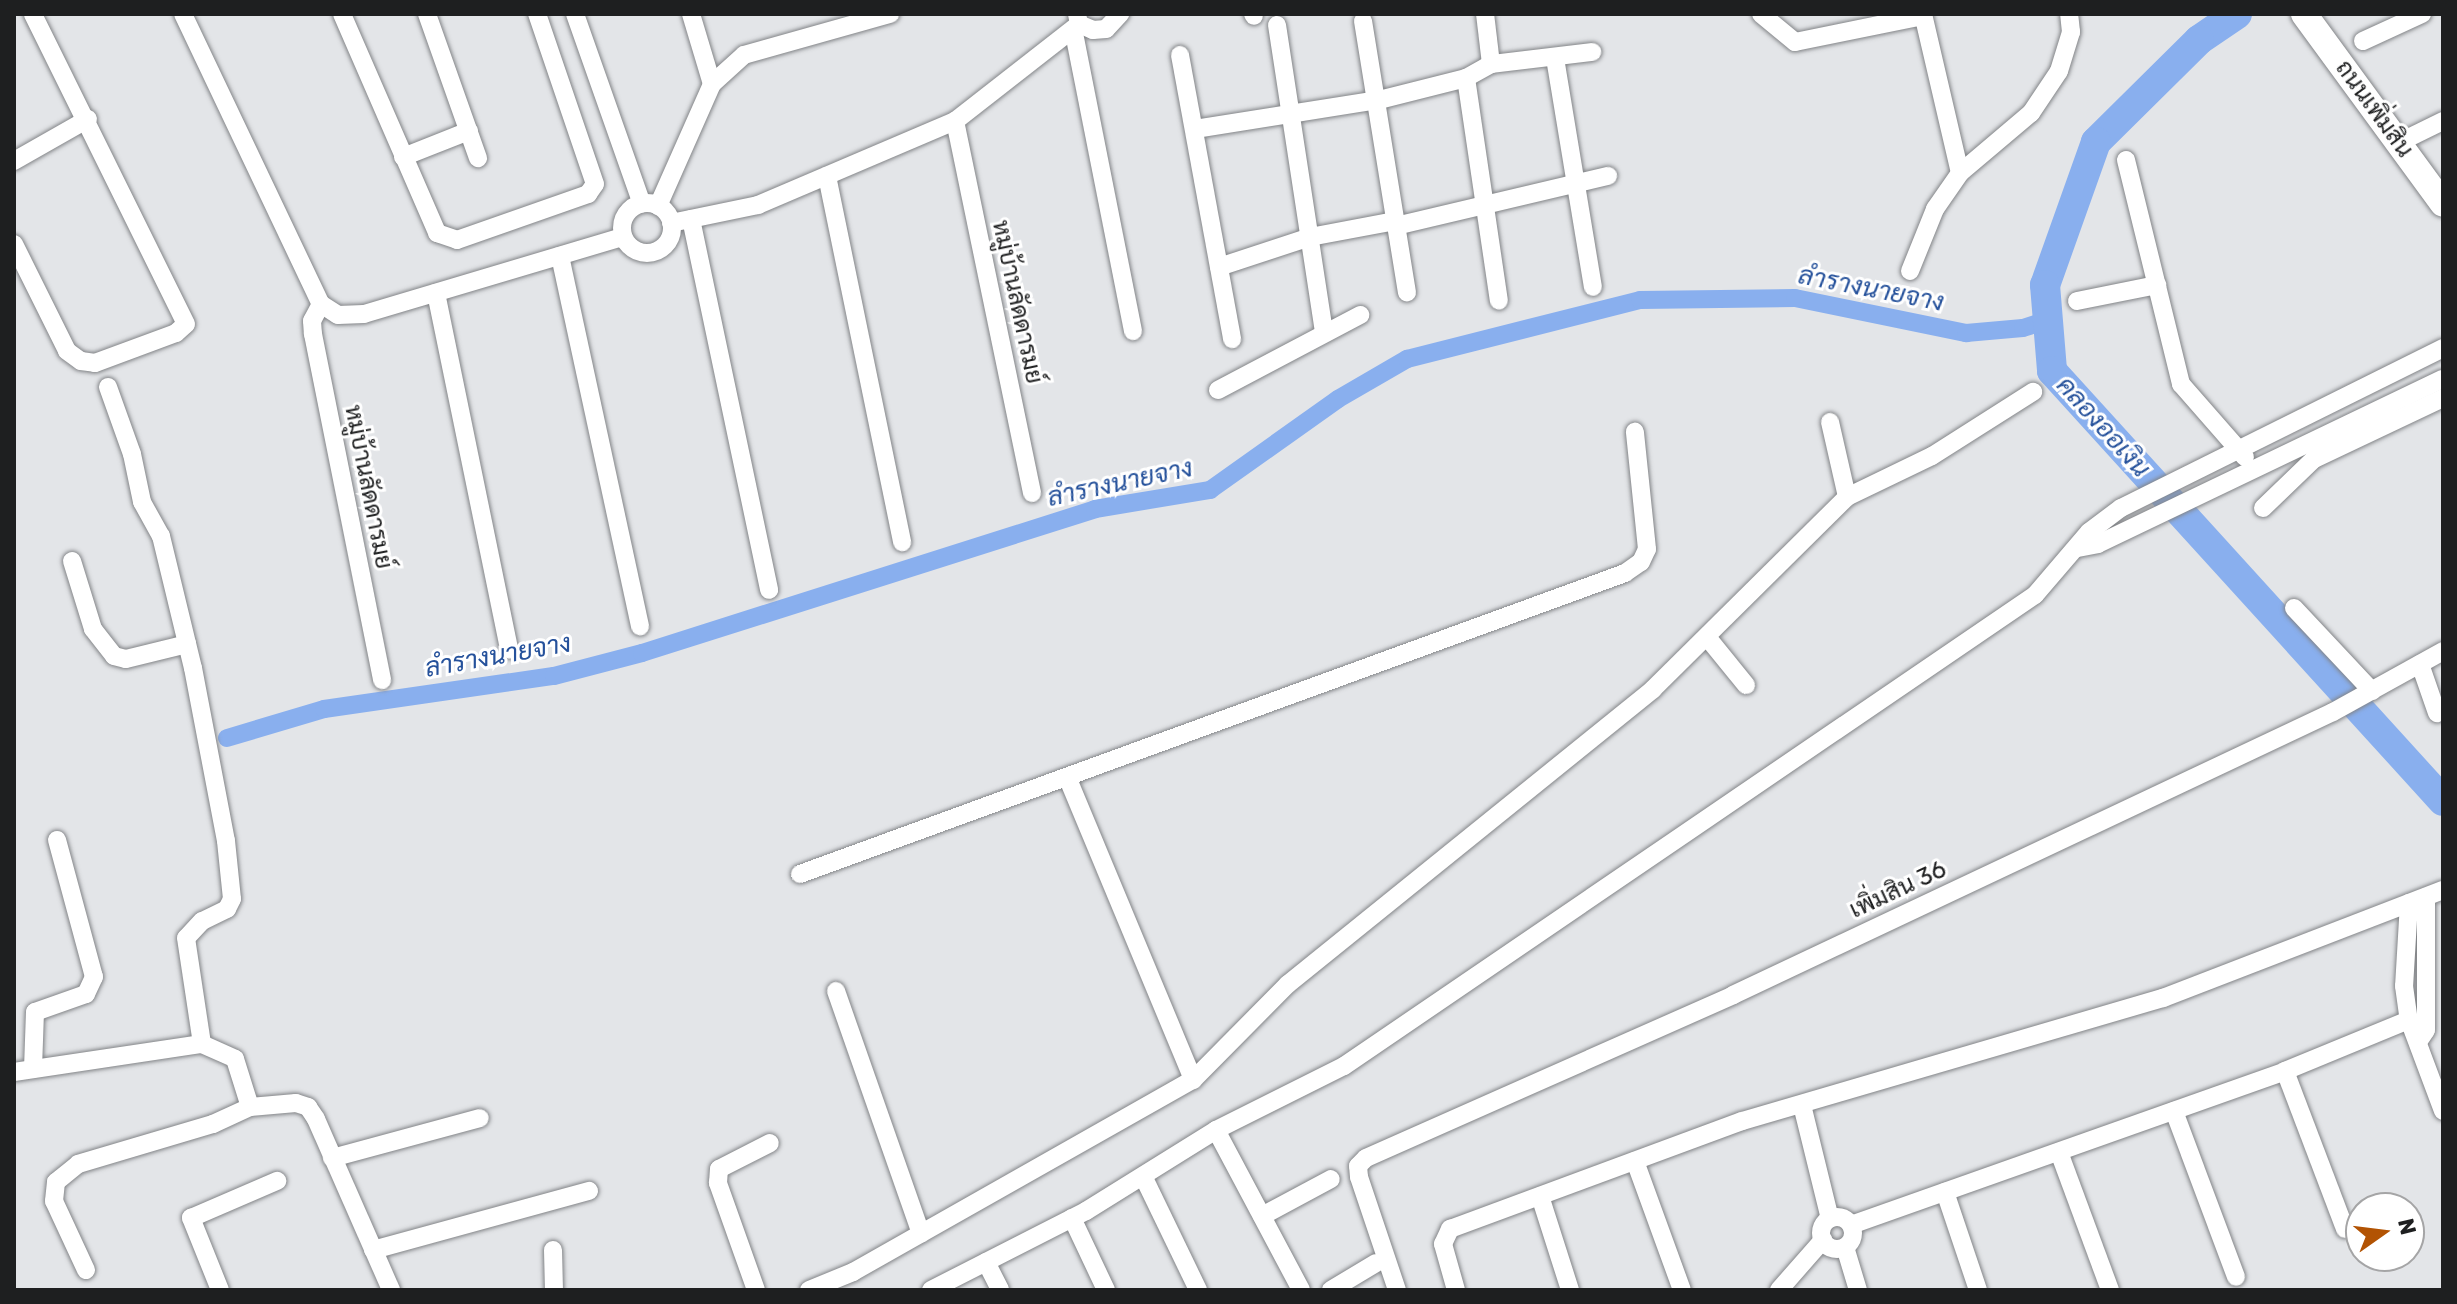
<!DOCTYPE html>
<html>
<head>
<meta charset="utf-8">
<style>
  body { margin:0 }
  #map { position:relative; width:2457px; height:1304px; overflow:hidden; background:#e3e5e8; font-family:Rubik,Sarabun,sans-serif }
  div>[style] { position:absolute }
  .canal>* { height:18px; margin:-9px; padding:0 9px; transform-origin:9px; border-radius:9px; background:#89afee }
  .river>* { height:30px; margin:-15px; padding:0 15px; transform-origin:15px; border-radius:15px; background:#89afee }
  .roads { filter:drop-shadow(0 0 2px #828487) drop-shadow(0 0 2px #828487) }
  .street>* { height:18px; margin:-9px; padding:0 9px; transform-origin:9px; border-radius:9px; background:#fff }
  .street>.ring { margin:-9px; padding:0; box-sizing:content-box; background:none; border:18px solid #fff; border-radius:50% }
  .secondary>* { height:26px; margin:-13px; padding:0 13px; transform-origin:13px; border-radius:13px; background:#fff }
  span { translate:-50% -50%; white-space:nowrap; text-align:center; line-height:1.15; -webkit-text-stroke:6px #fff; paint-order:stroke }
  .street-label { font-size:24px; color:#1e1f20 }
  .water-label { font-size:26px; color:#25519b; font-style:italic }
  .frame { position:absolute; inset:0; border:16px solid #1e1f20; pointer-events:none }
  .north { position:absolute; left:2345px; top:1192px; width:80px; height:80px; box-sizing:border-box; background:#fff; border:2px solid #a5a5a6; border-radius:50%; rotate:76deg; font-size:22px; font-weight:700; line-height:32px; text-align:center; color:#1e1f20 }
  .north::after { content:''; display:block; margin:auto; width:28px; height:36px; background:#b25303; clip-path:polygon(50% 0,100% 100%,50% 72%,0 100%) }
</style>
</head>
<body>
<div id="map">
  <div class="canal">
    <div style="left:227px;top:738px;width:101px;rotate:-16.6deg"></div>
    <div style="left:324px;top:709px;width:232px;rotate:-8.2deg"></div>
    <div style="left:554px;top:676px;width:91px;rotate:-14.6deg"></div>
    <div style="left:642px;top:653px;width:475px;rotate:-17.6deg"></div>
    <div style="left:1095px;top:509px;width:117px;rotate:-9.4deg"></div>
    <div style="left:1210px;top:490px;width:157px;rotate:-35.4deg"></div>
    <div style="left:1338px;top:399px;width:80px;rotate:-30.1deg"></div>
    <div style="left:1407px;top:359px;width:240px;rotate:-14.2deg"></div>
    <div style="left:1640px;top:300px;width:155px;rotate:-0.7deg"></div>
    <div style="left:1795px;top:298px;width:175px;rotate:11.6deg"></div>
    <div style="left:1966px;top:333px;width:57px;rotate:-5deg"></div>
    <div style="left:2023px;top:328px;width:26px;rotate:-18deg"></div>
  </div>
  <div class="river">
    <div style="left:2237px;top:14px;width:46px;rotate:145.6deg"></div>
    <div style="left:2199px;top:40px;width:145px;rotate:135.3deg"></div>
    <div style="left:2096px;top:142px;width:152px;rotate:109.6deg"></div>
    <div style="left:2045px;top:285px;width:86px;rotate:85.3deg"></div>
    <div style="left:2052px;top:371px;width:581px;rotate:47.72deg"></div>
  </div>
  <div class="roads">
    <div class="street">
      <div style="left:183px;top:14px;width:321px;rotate:64.6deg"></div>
      <div style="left:321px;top:304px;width:20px;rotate:33deg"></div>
      <div style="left:338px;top:315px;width:26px;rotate:-2deg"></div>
      <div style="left:364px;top:314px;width:270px;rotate:-16.6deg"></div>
      <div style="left:342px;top:14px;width:239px;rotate:66.5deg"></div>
      <div style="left:437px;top:233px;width:21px;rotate:19deg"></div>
      <div style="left:457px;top:240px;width:139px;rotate:-19.3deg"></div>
      <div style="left:588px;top:194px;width:12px;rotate:-55deg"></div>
      <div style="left:595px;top:184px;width:180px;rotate:-108.8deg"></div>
      <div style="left:427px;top:14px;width:153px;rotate:70.5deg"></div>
      <div style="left:575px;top:14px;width:201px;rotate:70.6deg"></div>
      <div style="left:691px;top:14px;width:73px;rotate:73.3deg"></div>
      <div style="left:1077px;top:14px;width:10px;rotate:79deg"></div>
      <div style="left:1079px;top:24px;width:15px;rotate:23deg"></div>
      <div style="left:1093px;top:30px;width:13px;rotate:-4deg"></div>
      <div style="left:1106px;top:29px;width:21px;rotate:-47deg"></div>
      <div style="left:1253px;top:14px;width:2px;rotate:63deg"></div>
      <div style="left:1761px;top:14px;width:44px;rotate:39.5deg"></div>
      <div style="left:1795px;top:42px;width:131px;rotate:-11.5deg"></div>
      <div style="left:1923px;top:14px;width:163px;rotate:76.9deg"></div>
      <div style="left:1363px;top:21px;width:275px;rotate:80.8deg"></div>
      <div style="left:1277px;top:25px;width:310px;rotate:81.3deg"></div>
      <div style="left:1074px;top:33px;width:304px;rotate:78.8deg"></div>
      <div style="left:2363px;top:41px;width:65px;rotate:-24.6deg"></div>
      <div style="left:1180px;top:55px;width:289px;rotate:79.6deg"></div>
      <div style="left:1555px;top:58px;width:232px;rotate:80.6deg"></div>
      <div style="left:1491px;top:64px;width:102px;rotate:-6.8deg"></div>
      <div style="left:1466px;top:78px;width:225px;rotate:81.6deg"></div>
      <div style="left:955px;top:121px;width:380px;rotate:78.3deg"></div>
      <div style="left:1195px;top:129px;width:186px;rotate:-9deg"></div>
      <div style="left:1379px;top:100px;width:90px;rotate:-14.2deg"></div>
      <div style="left:1466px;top:78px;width:29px;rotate:-29deg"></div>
      <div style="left:1491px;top:64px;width:50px;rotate:-96.8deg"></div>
      <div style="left:2398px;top:143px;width:50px;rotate:-26.1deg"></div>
      <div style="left:403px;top:157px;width:71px;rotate:-21.5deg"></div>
      <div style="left:2126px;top:160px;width:231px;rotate:76.2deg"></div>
      <div style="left:2181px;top:384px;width:97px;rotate:48.8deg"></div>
      <div style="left:14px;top:161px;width:85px;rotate:-29.6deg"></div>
      <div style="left:827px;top:176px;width:374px;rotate:78.4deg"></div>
      <div class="ring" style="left:622px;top:203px;width:32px;height:32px"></div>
      <div style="left:658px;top:206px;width:133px;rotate:-66.1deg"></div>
      <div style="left:712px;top:84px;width:43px;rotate:-42.2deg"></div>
      <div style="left:744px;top:55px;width:152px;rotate:-15.7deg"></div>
      <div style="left:691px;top:219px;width:379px;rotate:78.1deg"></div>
      <div style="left:671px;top:223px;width:89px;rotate:-11.7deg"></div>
      <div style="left:758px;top:205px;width:214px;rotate:-23.1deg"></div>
      <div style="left:955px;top:121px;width:157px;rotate:-38deg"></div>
      <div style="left:1396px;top:226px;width:218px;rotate:-13.3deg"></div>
      <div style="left:14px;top:244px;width:119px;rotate:63.6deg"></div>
      <div style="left:67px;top:351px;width:17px;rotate:36deg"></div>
      <div style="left:81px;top:361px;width:14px;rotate:8deg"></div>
      <div style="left:95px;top:363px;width:86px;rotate:-20.3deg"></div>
      <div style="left:176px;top:333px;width:13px;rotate:-42deg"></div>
      <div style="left:186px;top:324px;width:346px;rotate:-116.3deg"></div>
      <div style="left:560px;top:256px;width:379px;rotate:77.8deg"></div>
      <div style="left:1219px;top:267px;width:96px;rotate:-18.2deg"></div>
      <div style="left:1310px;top:237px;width:86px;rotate:-10.7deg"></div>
      <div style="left:1910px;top:271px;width:67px;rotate:-68deg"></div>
      <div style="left:1935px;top:209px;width:44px;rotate:-55.2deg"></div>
      <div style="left:1960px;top:173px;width:93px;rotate:-40.2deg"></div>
      <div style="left:2031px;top:113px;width:50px;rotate:-56.3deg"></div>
      <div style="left:2059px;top:71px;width:41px;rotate:-72.9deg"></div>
      <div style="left:2071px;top:32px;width:18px;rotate:-96deg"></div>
      <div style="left:436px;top:293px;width:364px;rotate:78.4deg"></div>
      <div style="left:2077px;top:301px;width:82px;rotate:-11.3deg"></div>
      <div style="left:321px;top:304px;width:19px;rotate:118deg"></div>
      <div style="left:312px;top:321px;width:13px;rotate:86deg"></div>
      <div style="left:313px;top:334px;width:353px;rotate:78.7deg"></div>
      <div style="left:108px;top:387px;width:71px;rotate:70.3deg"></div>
      <div style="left:132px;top:454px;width:49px;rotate:78.2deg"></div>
      <div style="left:142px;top:502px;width:39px;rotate:61deg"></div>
      <div style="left:161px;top:536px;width:136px;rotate:76.4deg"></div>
      <div style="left:193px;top:668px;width:176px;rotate:79.2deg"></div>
      <div style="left:226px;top:841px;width:58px;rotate:84.1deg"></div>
      <div style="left:232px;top:899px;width:11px;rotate:117deg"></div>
      <div style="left:227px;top:909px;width:28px;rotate:154deg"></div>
      <div style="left:202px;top:921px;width:23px;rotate:133deg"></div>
      <div style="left:186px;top:938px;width:107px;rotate:81.4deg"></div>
      <div style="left:1218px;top:390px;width:161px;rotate:-27.8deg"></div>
      <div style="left:1830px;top:422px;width:77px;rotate:77.2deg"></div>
      <div style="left:2263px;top:508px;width:71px;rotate:-43.9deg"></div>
      <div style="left:2314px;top:459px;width:143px;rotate:-25.3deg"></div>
      <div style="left:2078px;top:548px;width:20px;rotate:-11deg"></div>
      <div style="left:2098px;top:544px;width:382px;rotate:-25.6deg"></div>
      <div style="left:72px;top:561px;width:71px;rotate:72.8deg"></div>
      <div style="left:93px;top:629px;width:34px;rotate:52deg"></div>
      <div style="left:114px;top:656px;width:12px;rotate:14deg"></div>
      <div style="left:126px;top:659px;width:63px;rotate:-13.8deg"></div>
      <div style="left:2294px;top:608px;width:114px;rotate:46.8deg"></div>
      <div style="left:1707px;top:637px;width:62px;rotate:50.9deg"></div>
      <div style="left:2420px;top:664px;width:52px;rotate:70.9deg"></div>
      <div style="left:1068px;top:779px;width:326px;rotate:67.4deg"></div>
      <div style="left:800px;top:874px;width:878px;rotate:-20.04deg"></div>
      <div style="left:1625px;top:573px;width:19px;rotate:-35deg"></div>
      <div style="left:1641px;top:562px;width:14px;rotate:-65deg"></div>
      <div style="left:1647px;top:549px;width:118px;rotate:-95.9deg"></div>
      <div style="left:2409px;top:903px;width:83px;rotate:93.4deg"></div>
      <div style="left:2404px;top:986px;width:34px;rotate:82deg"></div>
      <div style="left:2409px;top:1020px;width:97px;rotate:69.5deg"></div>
      <div style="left:836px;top:991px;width:257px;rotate:70.7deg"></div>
      <div style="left:2418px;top:1042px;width:14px;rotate:-56deg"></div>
      <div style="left:2426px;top:1030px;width:133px;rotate:-90deg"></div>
      <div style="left:33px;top:1069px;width:57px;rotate:-88deg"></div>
      <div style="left:35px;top:1012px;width:54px;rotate:-19.4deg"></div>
      <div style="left:86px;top:994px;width:19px;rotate:-65deg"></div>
      <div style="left:94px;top:977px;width:142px;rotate:-105.1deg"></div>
      <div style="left:2285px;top:1071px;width:169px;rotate:69.2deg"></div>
      <div style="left:14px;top:1072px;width:190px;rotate:-8.5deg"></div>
      <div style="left:202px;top:1044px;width:36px;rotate:24deg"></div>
      <div style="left:235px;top:1059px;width:50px;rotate:72.6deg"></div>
      <div style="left:1802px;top:1105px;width:117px;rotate:76.2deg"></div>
      <div style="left:2174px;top:1111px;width:177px;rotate:69.5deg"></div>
      <div style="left:1216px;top:1130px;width:181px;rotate:62deg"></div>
      <div style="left:2059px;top:1152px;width:147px;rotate:69.7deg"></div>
      <div style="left:332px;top:1158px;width:153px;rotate:-15.1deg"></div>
      <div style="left:1635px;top:1161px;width:137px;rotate:70deg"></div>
      <div style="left:1143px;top:1176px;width:127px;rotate:64.2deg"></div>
      <div style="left:1945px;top:1192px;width:103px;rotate:71.4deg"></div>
      <div style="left:1540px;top:1196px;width:99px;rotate:72.3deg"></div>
      <div style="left:1262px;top:1216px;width:78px;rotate:-28.2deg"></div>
      <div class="ring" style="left:1821px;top:1217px;width:14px;height:14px"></div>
      <div style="left:1072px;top:1218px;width:80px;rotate:64.7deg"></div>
      <div style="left:1851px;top:1225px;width:461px;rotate:-19.5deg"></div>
      <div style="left:2285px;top:1071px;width:134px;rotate:-22.4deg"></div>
      <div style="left:1845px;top:1247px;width:45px;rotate:73.2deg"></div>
      <div style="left:373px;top:1250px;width:224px;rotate:-15.3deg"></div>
      <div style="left:553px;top:1250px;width:40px;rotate:88.6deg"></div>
      <div style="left:986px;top:1262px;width:31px;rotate:63deg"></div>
      <div style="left:86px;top:1270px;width:76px;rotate:-114.9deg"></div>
      <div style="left:54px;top:1201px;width:19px;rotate:-84deg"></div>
      <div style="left:56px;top:1182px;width:28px;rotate:-39deg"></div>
      <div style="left:78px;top:1164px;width:141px;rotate:-16.5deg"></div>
      <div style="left:213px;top:1124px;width:41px;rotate:-24.7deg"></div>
      <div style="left:250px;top:1107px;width:46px;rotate:-5deg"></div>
      <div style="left:296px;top:1103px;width:13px;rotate:18deg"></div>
      <div style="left:308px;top:1107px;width:14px;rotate:56deg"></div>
      <div style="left:316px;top:1119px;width:187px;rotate:66.3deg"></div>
      <div style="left:220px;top:1290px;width:78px;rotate:-111.9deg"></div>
      <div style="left:191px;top:1218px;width:94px;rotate:-23.3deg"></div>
      <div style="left:756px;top:1290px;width:114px;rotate:-109.6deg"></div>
      <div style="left:718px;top:1183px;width:14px;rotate:-86deg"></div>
      <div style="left:719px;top:1169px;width:57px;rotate:-27deg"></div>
      <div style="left:809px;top:1290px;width:48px;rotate:-22.2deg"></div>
      <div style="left:853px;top:1272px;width:390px;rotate:-29.5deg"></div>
      <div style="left:1193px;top:1080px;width:135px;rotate:-45.3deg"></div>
      <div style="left:1288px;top:984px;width:469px;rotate:-38.9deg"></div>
      <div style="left:1653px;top:689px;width:273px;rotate:-44.7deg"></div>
      <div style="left:1847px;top:497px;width:94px;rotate:-25.8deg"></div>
      <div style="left:1932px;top:456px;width:120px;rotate:-32.4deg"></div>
      <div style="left:931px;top:1290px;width:174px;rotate:-27deg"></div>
      <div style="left:1086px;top:1211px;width:153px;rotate:-31.9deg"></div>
      <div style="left:1216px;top:1130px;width:143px;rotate:-26.6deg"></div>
      <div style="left:1344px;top:1066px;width:836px;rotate:-34.28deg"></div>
      <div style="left:2035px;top:595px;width:83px;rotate:-49.4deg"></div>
      <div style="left:2089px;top:532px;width:40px;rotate:-37deg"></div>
      <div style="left:2121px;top:508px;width:360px;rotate:-26.4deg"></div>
      <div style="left:1331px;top:1290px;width:52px;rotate:-31deg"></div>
      <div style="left:1397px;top:1290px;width:119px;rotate:-108.6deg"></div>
      <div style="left:1359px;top:1177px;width:11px;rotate:-95deg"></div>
      <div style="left:1358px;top:1166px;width:11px;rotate:-45deg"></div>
      <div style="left:1366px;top:1158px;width:402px;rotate:-23.9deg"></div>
      <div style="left:1733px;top:995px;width:663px;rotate:-25.25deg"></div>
      <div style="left:2333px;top:712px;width:126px;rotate:-29deg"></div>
      <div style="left:1456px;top:1290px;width:48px;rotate:-105.8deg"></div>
      <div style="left:1443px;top:1244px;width:17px;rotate:-65deg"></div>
      <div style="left:1450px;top:1229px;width:311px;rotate:-20.3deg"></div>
      <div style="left:1742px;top:1121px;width:439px;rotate:-16.3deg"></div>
      <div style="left:2163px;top:998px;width:300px;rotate:-21.1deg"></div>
      <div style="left:1779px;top:1290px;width:67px;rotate:-48.7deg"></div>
    </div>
    <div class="secondary">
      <div style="left:2304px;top:14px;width:235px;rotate:53.8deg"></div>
    </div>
  </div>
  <div class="street-label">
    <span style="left:2374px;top:109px;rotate:54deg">ถนนเพิ่มสิน</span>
    <span style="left:1017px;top:302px;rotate:78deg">หมู่บ้านลัดดารมย์</span>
    <span style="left:368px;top:487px;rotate:79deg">หมู่บ้านลัดดารมย์</span>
    <span style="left:1898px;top:890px;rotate:-25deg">เพิ่มสิน 36</span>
  </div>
  <div class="water-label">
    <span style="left:1871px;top:289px;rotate:11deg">ลำรางนายจาง</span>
    <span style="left:2103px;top:427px;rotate:48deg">คลองออเงิน</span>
    <span style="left:1120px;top:483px;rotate:-12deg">ลำรางนายจาง</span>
    <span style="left:498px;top:656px;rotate:-10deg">ลำรางนายจาง</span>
  </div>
  <div class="frame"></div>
  <div class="north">N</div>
</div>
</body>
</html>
